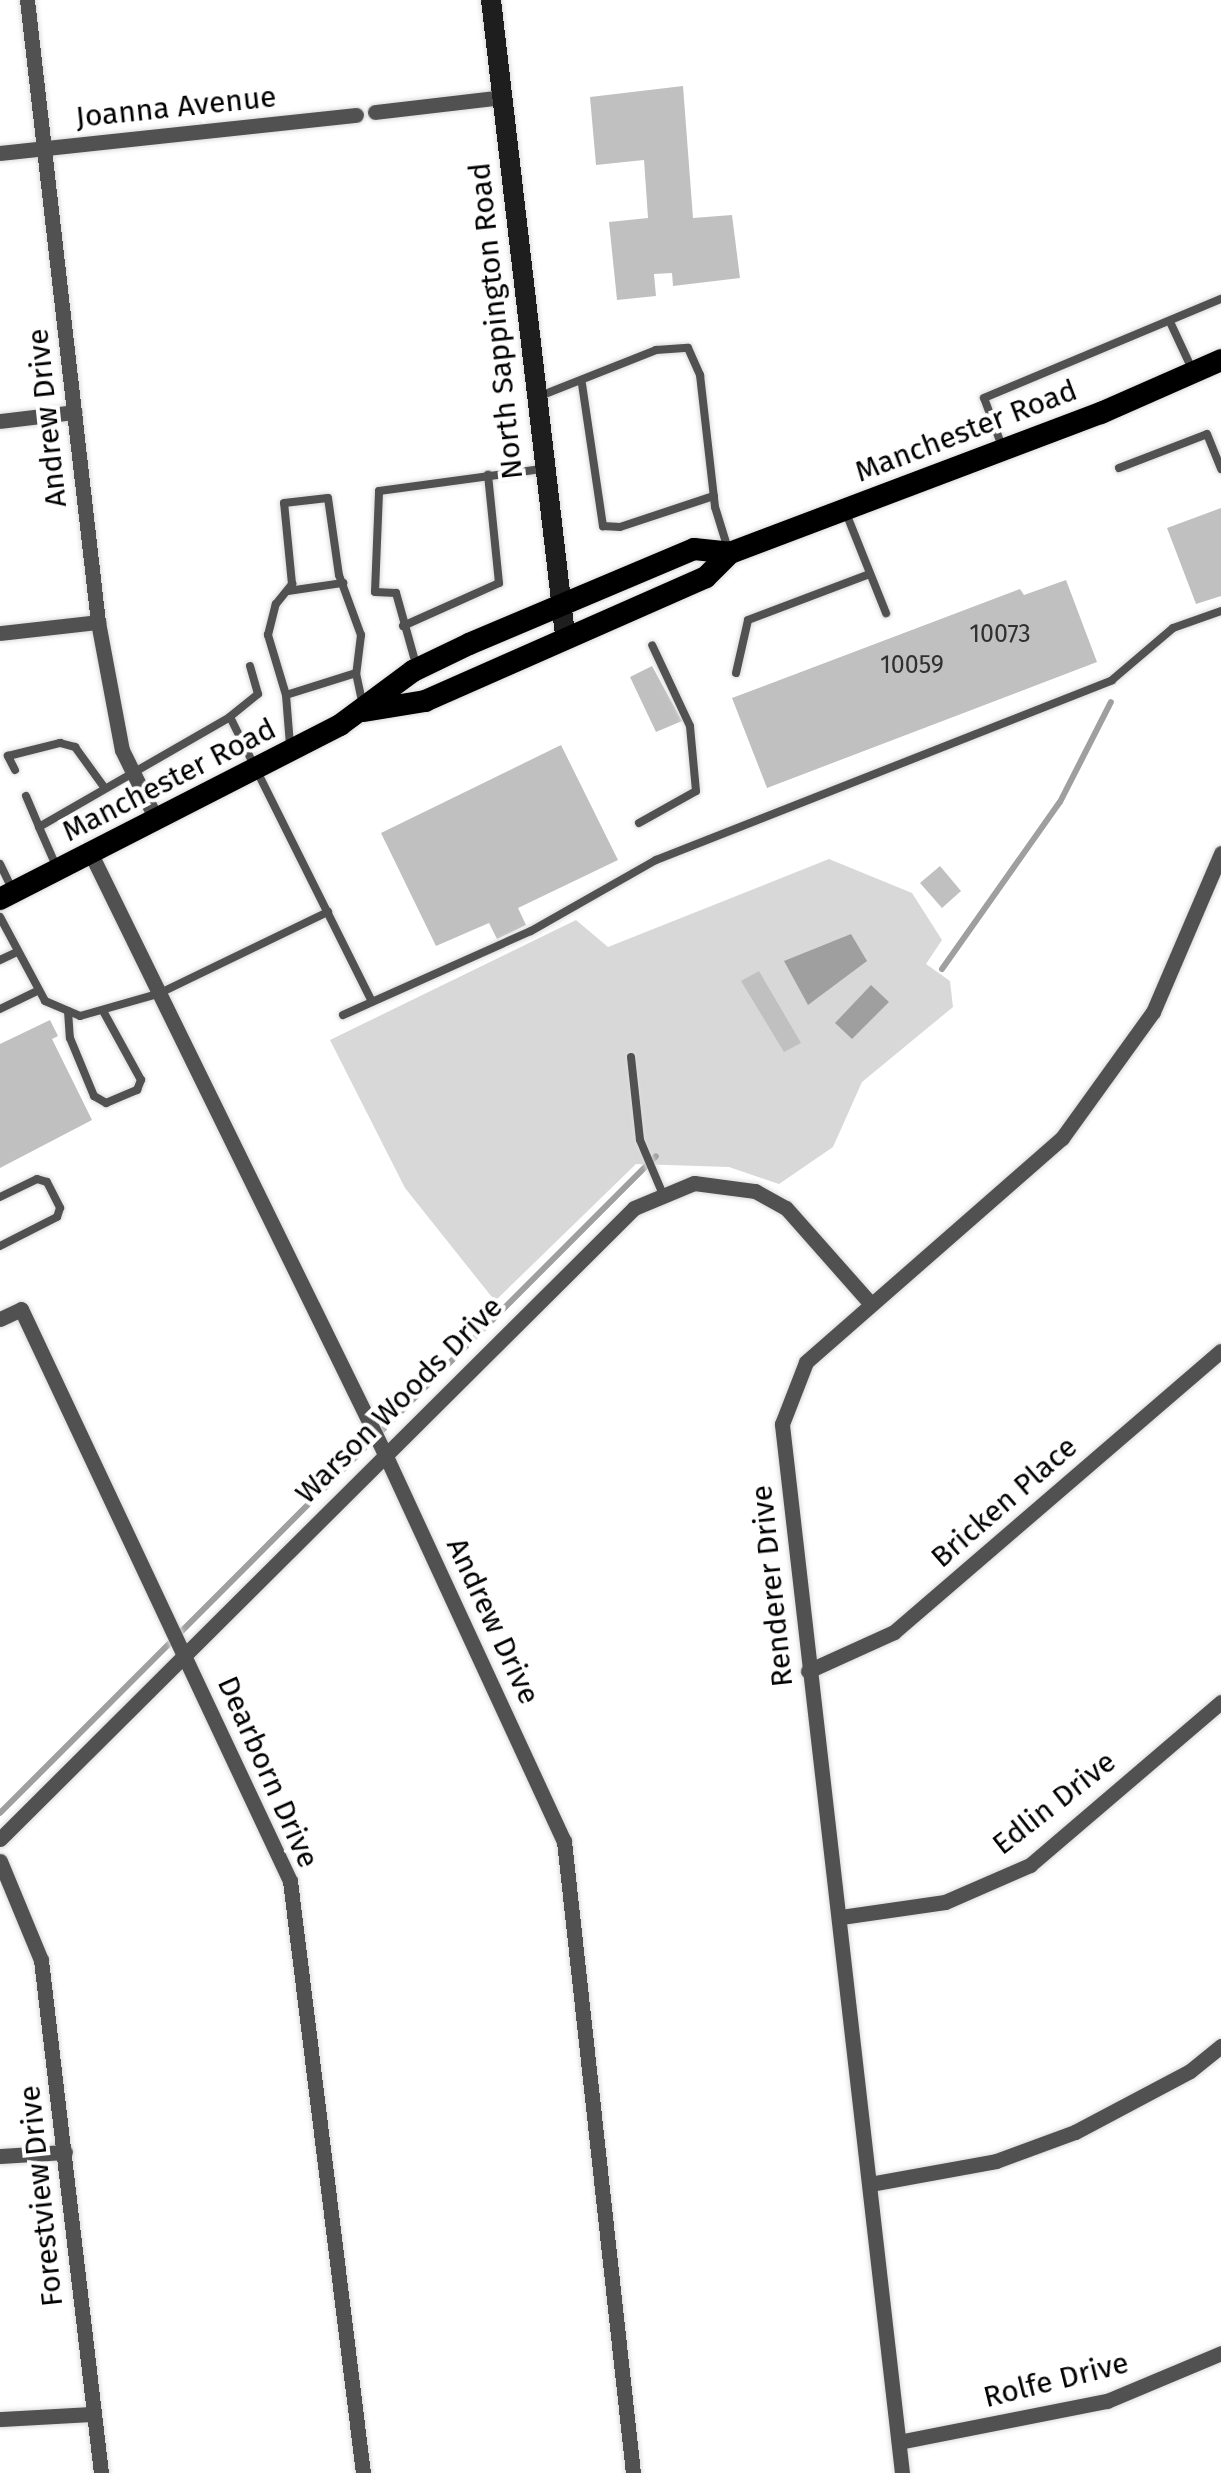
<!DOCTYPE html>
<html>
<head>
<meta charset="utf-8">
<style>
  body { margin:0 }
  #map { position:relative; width:1221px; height:2473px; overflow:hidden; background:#fff; font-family:"Fira Sans",sans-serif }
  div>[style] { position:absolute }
  .green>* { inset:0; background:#d8d8d8 }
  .water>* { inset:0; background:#9f9f9f }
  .stream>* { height:6px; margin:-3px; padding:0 3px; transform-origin:3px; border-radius:3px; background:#9f9f9f }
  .building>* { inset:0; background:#c0c0c0 }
  .roads { filter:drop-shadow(0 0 2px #dbdbdb) drop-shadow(0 0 2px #dbdbdb) }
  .lane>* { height:8px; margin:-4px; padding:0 4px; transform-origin:4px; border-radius:4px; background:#515151 }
  .street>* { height:15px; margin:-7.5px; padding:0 7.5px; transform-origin:7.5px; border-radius:7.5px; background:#515151 }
  .secondary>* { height:20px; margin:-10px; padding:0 10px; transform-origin:10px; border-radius:10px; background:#1e1e1e }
  .primary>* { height:22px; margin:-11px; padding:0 11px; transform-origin:11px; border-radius:11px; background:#000 }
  span { translate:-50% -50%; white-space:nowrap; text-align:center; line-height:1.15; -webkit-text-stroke:8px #fff; paint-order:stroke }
  .number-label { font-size:25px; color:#303030 }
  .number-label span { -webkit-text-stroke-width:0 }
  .street-label { font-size:30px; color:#000 }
</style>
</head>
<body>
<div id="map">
  <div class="green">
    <div style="clip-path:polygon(829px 859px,912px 893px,942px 940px,926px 964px,950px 981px,953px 1007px,862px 1082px,833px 1147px,779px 1184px,729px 1167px,636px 1164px,495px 1301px,405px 1188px,330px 1040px,576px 920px,608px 947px)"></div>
  </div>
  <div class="water">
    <div style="clip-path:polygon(851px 934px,867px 961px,808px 1005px,784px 961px)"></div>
    <div style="clip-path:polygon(871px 985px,889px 1002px,852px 1039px,835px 1023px)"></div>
  </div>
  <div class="stream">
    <div style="left:942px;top:969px;width:204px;rotate:-54.8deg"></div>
    <div style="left:1060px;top:802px;width:112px;rotate:-63deg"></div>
    <div style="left:0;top:1813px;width:928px;rotate:-45.04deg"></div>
  </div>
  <div class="building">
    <div style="clip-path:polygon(683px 86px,693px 218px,732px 215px,740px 278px,673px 286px,672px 273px,654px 274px,656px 296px,617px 300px,609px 222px,648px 218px,644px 160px,596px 165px,590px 97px)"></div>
    <div style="clip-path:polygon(1221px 508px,1221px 596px,1196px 604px,1167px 528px)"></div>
    <div style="clip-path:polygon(1066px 580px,1097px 662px,767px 788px,732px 698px,1020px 589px,1024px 595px)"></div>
    <div style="clip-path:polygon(652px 666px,682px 721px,656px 732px,630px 677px)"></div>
    <div style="clip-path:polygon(561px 745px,618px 860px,518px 908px,526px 925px,497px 939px,489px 923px,436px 946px,381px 833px)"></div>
    <div style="clip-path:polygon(940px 866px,961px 891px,942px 908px,920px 883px)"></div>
    <div style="clip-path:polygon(759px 971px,801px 1043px,784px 1052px,741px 981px)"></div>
    <div style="clip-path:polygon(50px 1020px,58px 1036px,52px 1039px,92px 1120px,0 1168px,0 1044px)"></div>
  </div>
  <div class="roads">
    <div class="lane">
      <div style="left:1171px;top:324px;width:50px;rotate:65deg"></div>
      <div style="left:582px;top:384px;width:144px;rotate:81.6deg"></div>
      <div style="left:603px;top:526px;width:17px;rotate:3deg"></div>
      <div style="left:620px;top:527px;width:99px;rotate:-18.3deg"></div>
      <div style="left:540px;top:396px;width:125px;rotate:-21.6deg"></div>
      <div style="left:656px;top:350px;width:32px;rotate:-4deg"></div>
      <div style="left:688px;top:348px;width:30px;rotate:66deg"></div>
      <div style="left:700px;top:375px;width:133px;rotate:83.5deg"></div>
      <div style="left:715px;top:507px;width:44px;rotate:72.8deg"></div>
      <div style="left:1003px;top:449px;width:54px;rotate:-110.4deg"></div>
      <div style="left:984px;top:398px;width:257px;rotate:-22.7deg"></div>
      <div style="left:1119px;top:468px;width:94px;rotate:-21.1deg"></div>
      <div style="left:1207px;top:434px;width:38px;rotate:68deg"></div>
      <div style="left:846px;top:513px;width:108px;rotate:68.2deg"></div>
      <div style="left:288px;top:591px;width:56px;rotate:-8.3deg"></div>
      <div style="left:403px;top:626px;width:105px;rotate:-24.1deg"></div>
      <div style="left:499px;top:583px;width:109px;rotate:-95.8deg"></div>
      <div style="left:250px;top:666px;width:29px;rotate:74deg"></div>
      <div style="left:258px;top:694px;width:36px;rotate:141deg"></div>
      <div style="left:230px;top:717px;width:318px;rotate:63.5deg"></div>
      <div style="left:417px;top:668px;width:78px;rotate:-105.6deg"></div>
      <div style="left:396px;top:593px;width:21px;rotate:-177deg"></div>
      <div style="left:375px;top:592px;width:101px;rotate:-87.7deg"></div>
      <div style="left:379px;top:491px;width:164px;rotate:-7.7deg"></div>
      <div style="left:736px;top:673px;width:54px;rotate:-77.2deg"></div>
      <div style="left:748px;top:620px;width:130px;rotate:-20.7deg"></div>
      <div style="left:286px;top:695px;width:73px;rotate:-17.4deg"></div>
      <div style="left:290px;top:745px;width:50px;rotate:-94.6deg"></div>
      <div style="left:286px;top:695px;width:63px;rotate:-106.7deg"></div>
      <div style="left:268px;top:635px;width:32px;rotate:-76deg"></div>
      <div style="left:276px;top:604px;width:26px;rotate:-51deg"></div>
      <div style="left:292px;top:584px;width:81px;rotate:-95.6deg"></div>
      <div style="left:284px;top:503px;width:44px;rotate:-6.5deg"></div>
      <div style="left:328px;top:498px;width:78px;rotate:81.9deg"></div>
      <div style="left:339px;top:575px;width:64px;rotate:69.9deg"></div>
      <div style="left:361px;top:635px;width:38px;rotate:97deg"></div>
      <div style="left:356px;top:673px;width:30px;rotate:78deg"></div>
      <div style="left:15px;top:770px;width:16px;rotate:-117deg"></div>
      <div style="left:8px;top:756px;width:54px;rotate:-14deg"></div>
      <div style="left:60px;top:743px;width:16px;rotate:15deg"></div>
      <div style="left:75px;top:747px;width:49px;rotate:54.1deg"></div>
      <div style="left:26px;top:796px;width:34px;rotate:67deg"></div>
      <div style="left:639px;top:823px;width:65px;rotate:-29.3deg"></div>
      <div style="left:696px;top:791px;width:65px;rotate:-95.3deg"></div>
      <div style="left:690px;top:726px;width:89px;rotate:-115.1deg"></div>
      <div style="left:0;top:864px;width:28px;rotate:64deg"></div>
      <div style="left:57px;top:868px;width:45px;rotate:-113.7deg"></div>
      <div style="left:39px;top:827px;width:220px;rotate:-29.9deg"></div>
      <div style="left:0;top:917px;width:95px;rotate:61.8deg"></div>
      <div style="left:45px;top:1001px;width:38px;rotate:23deg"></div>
      <div style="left:80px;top:1016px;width:81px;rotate:-15.8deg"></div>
      <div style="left:158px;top:994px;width:189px;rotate:-25.8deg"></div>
      <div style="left:0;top:960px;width:19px;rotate:-25deg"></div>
      <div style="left:0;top:1009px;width:41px;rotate:-25.9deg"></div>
      <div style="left:68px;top:1011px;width:27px;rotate:86deg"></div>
      <div style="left:70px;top:1038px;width:63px;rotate:67.5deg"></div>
      <div style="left:94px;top:1096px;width:14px;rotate:30deg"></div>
      <div style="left:106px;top:1103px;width:34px;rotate:-23deg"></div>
      <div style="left:137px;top:1090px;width:11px;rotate:-68deg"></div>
      <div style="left:141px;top:1080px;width:79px;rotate:-118.8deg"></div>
      <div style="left:343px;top:1015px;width:206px;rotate:-24.1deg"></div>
      <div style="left:531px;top:931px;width:144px;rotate:-29.6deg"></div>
      <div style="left:656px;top:860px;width:490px;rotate:-21.5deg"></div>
      <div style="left:1112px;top:680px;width:80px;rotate:-40.4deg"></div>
      <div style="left:1173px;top:628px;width:51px;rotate:-19.5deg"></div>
      <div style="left:631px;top:1057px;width:83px;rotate:83.8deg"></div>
      <div style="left:640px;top:1140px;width:56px;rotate:67.1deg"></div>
      <div style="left:0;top:1197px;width:41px;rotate:-25.9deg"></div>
      <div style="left:37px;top:1179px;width:10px;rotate:17deg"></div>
      <div style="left:47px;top:1182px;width:29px;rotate:63deg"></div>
      <div style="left:60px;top:1208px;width:9px;rotate:108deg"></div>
      <div style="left:57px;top:1217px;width:64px;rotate:153deg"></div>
    </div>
    <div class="street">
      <div style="left:27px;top:0;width:626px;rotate:83.49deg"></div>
      <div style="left:98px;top:622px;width:130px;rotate:79.4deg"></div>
      <div style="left:122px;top:750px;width:79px;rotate:63.8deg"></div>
      <div style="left:375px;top:112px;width:129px;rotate:-6.7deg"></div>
      <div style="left:0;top:153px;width:358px;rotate:-6.1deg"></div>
      <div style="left:0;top:421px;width:75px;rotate:-6.9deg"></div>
      <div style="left:0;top:633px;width:99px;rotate:-6.4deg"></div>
      <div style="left:91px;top:854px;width:666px;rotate:63.9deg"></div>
      <div style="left:384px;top:1452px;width:429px;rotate:65.2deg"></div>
      <div style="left:564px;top:1841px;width:636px;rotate:83.77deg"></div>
      <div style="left:0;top:1319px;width:23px;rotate:-25deg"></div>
      <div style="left:21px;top:1309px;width:632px;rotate:64.81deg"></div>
      <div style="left:290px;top:1881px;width:596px;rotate:82.97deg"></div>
      <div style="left:808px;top:1671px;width:94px;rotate:-24.4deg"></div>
      <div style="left:894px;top:1632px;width:431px;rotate:-40.7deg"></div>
      <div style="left:0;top:1839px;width:894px;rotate:-44.86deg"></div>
      <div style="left:634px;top:1208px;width:65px;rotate:-22.6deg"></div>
      <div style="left:694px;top:1183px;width:62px;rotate:7.5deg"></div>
      <div style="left:755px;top:1191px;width:35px;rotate:29deg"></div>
      <div style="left:786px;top:1208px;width:127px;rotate:48.5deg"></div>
      <div style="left:0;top:1861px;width:107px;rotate:67.5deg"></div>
      <div style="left:41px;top:1960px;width:516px;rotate:83.33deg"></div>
      <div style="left:841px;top:1917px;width:105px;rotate:-8.2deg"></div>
      <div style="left:945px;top:1902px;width:93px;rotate:-23.5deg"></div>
      <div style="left:1030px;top:1865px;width:251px;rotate:-40.5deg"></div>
      <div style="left:0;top:2156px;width:65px;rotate:-3.5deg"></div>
      <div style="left:870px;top:2184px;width:128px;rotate:-10.3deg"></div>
      <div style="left:996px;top:2161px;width:84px;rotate:-20.2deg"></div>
      <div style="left:1075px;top:2132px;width:130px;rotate:-27.9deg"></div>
      <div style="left:1190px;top:2071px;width:40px;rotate:-39deg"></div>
      <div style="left:0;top:2419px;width:93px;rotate:-3.1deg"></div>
      <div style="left:899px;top:2442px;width:212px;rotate:-11.2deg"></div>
      <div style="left:1107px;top:2401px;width:124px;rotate:-22.8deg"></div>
      <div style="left:902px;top:2473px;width:1056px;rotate:-96.53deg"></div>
      <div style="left:782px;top:1424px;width:66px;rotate:-68.8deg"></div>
      <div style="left:806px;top:1362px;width:340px;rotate:-41.2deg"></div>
      <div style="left:1062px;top:1138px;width:155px;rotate:-54.2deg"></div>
      <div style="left:1153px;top:1012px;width:173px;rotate:-66.8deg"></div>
    </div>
    <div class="secondary">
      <div style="left:491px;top:0;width:639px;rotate:83.35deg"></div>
    </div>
    <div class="primary">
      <div style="left:364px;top:711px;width:62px;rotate:-9.3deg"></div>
      <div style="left:425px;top:701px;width:307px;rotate:-23.8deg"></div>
      <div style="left:706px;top:577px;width:34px;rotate:-45deg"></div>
      <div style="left:730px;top:553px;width:397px;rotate:-20.7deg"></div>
      <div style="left:1101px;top:413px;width:131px;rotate:-23.8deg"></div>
      <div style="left:0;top:899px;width:382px;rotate:-27.1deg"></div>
      <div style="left:340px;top:725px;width:91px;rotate:-36.5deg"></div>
      <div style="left:413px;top:671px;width:62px;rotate:-25.7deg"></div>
      <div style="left:469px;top:644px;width:244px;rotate:-22.9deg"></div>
      <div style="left:694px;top:549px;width:36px;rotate:6deg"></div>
    </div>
  </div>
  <div class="number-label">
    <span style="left:1000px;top:634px">10073</span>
    <span style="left:912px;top:665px">10059</span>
  </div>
  <div class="street-label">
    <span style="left:176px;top:107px;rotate:-6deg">Joanna Avenue</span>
    <span style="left:496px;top:321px;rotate:-96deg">North Sappington Road</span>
    <span style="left:47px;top:418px;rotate:-96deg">Andrew Drive</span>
    <span style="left:966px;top:431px;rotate:-21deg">Manchester Road</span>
    <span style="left:169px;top:780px;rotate:-27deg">Manchester Road</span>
    <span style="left:399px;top:1400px;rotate:-45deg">Warson Woods Drive</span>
    <span style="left:1004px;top:1502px;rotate:-41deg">Bricken Place</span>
    <span style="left:772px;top:1586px;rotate:-96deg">Renderer Drive</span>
    <span style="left:493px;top:1621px;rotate:65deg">Andrew Drive</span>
    <span style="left:268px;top:1772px;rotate:66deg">Dearborn Drive</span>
    <span style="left:1054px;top:1803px;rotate:-38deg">Edlin Drive</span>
    <span style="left:41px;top:2196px;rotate:-96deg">Forestview Drive</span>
    <span style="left:1056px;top:2380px;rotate:-14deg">Rolfe Drive</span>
  </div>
</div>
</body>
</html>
